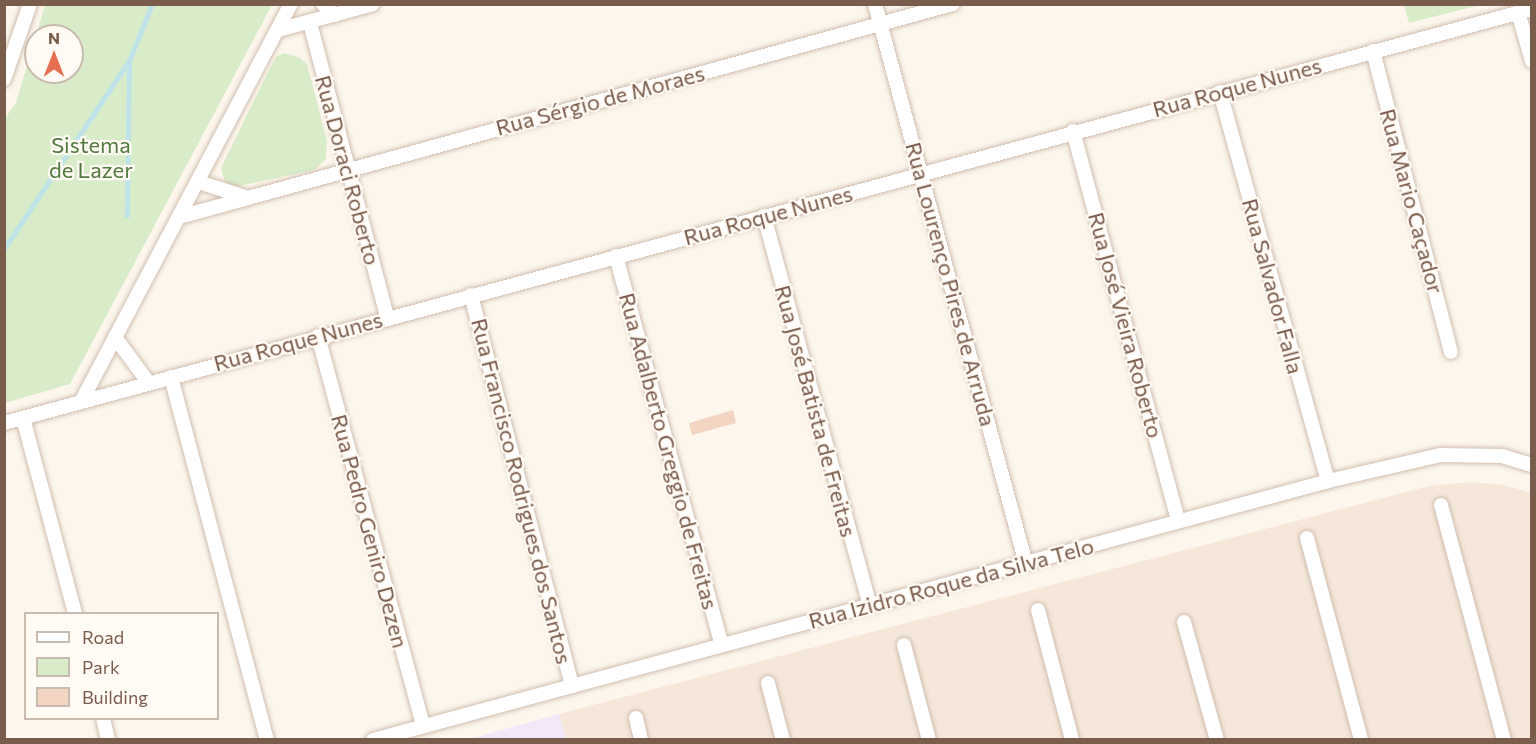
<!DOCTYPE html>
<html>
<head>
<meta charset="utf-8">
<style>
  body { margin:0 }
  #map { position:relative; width:1536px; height:744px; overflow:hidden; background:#fdf6ec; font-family:Commissioner,sans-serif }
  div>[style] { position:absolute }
  .residential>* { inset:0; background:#f5e8da }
  .education>* { inset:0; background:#f3e8fa }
  .green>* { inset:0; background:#d8ecc9 }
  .stream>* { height:4.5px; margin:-2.25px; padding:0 2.25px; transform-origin:2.25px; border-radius:2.25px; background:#bfe3e8 }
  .building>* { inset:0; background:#f3d5c3 }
  .roads { filter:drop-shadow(0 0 2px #d1beb0) drop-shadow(0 0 2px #d1beb0) }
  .street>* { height:14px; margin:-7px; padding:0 7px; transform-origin:7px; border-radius:7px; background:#fff }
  span { translate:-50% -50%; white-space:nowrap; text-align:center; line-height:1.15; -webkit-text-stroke:4.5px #fffaf3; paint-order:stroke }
  .street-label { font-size:22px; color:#7a5c4d }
  .park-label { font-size:22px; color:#537a41 }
  .frame { position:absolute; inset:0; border:6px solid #7a5c4d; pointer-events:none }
  .legend { position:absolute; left:24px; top:612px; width:195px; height:108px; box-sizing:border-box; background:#fffaf3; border:2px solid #cabbb1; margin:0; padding:8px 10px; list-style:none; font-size:18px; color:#7a5c4d }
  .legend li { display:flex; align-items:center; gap:12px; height:30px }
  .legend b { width:30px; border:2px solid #cabbb1 }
  .north { position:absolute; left:24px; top:24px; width:60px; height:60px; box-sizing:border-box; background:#fffaf3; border:2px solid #cabbb1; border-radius:50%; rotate:0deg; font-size:16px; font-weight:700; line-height:24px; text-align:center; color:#7a5c4d }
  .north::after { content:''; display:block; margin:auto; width:21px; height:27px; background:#e76f51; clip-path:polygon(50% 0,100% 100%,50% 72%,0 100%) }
</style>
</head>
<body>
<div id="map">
  <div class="residential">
    <div style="clip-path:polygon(1471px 482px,1504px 485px,1531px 493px,1531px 739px,566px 740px,559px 714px,1429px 486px)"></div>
  </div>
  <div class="education">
    <div style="clip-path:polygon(559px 714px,566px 739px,470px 739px)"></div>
  </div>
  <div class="green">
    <div style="clip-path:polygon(evenodd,45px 5px,272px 5px,70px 384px,5px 403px,5px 118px,16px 103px,45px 5px,36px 36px,72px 36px,72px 72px,36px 72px,36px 36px)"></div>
    <div style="clip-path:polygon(1404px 5px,1404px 4px,1480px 5px,1409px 23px)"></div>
    <div style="clip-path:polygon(285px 53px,300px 58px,307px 64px,327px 141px,326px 159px,314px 170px,234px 187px,225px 182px,221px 168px,270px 68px,277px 56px)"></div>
  </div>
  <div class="stream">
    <div style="left:127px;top:216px;width:154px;rotate:-89.3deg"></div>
    <div style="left:4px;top:249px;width:226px;rotate:-56.4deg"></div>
    <div style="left:129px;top:61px;width:61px;rotate:-68deg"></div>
  </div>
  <div class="building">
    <div style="clip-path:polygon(733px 410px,736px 423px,692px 435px,689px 423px)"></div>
  </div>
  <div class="roads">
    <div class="street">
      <div style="left:323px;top:4px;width:16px;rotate:45deg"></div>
      <div style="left:875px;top:4px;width:580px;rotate:74.91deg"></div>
      <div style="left:1518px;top:12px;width:51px;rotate:74.1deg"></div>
      <div style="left:310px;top:23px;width:304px;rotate:75.3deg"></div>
      <div style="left:278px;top:30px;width:98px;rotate:-15.3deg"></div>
      <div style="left:1373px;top:51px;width:311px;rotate:75.5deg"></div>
      <div style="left:4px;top:79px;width:79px;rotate:-70.9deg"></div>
      <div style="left:1220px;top:92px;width:404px;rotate:74.5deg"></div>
      <div style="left:1073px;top:131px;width:403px;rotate:74.9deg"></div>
      <div style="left:248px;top:198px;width:731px;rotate:-15.39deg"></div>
      <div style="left:764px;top:216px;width:403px;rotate:74.8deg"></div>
      <div style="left:179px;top:217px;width:72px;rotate:-15.4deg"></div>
      <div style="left:248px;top:198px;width:52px;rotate:-161.9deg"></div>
      <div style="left:616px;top:256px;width:403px;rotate:74.8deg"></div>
      <div style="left:471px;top:295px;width:404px;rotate:75.5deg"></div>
      <div style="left:318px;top:336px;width:404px;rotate:74.9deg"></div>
      <div style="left:115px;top:337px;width:56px;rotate:53.7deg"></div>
      <div style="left:171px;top:377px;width:375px;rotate:75.2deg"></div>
      <div style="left:82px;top:400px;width:448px;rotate:-62.2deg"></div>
      <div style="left:23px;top:418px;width:203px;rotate:75.1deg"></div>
      <div style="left:4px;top:423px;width:1583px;rotate:-15.16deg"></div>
      <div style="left:1441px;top:505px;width:243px;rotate:75deg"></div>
      <div style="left:1307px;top:538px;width:209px;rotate:75deg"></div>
      <div style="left:1038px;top:610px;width:134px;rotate:75.3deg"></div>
      <div style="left:1184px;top:622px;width:123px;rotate:74.4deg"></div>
      <div style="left:904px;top:645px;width:98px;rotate:75.3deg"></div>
      <div style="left:768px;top:683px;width:59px;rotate:75.3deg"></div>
      <div style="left:103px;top:718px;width:23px;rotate:77deg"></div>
      <div style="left:636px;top:718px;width:23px;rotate:77deg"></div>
      <div style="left:373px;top:740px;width:989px;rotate:-15.17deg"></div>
      <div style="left:1328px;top:481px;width:116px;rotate:-13deg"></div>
      <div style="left:1441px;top:455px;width:61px;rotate:0.9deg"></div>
      <div style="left:1502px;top:456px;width:31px;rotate:17deg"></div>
    </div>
  </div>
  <div class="street-label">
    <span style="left:1237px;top:87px;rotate:-15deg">Rua Roque Nunes</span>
    <span style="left:600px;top:100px;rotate:-15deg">Rua Sérgio de Moraes</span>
    <span style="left:348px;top:170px;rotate:75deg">Rua Doraci Roberto</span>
    <span style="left:1412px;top:201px;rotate:75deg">Rua Mario Caçador</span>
    <span style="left:768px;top:215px;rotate:-15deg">Rua Roque Nunes</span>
    <span style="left:951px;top:284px;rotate:75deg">Rua Lourenço Pires de Arruda</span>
    <span style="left:1273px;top:286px;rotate:75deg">Rua Salvador Falla</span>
    <span style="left:1126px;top:325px;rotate:75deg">Rua José Vieira Roberto</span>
    <span style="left:298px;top:341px;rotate:-15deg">Rua Roque Nunes</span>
    <span style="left:816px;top:411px;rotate:75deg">Rua José Batista de Freitas</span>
    <span style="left:669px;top:451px;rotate:75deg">Rua Adalberto Greggio de Freitas</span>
    <span style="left:522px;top:491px;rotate:76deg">Rua Francisco Rodrigues dos Santos</span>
    <span style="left:370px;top:531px;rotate:75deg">Rua Pedro Geniro Dezen</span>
    <span style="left:951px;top:583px;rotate:-15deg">Rua Izidro Roque da Silva Telo</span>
  </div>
  <div class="park-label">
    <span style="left:91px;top:157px">Sistema<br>de Lazer</span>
  </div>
  <div class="frame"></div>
  <ul class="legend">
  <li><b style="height:8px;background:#fff"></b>Road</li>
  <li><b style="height:16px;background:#d8ecc9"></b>Park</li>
  <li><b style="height:16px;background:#f3d5c3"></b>Building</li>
  </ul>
  <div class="north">N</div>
</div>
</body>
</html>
